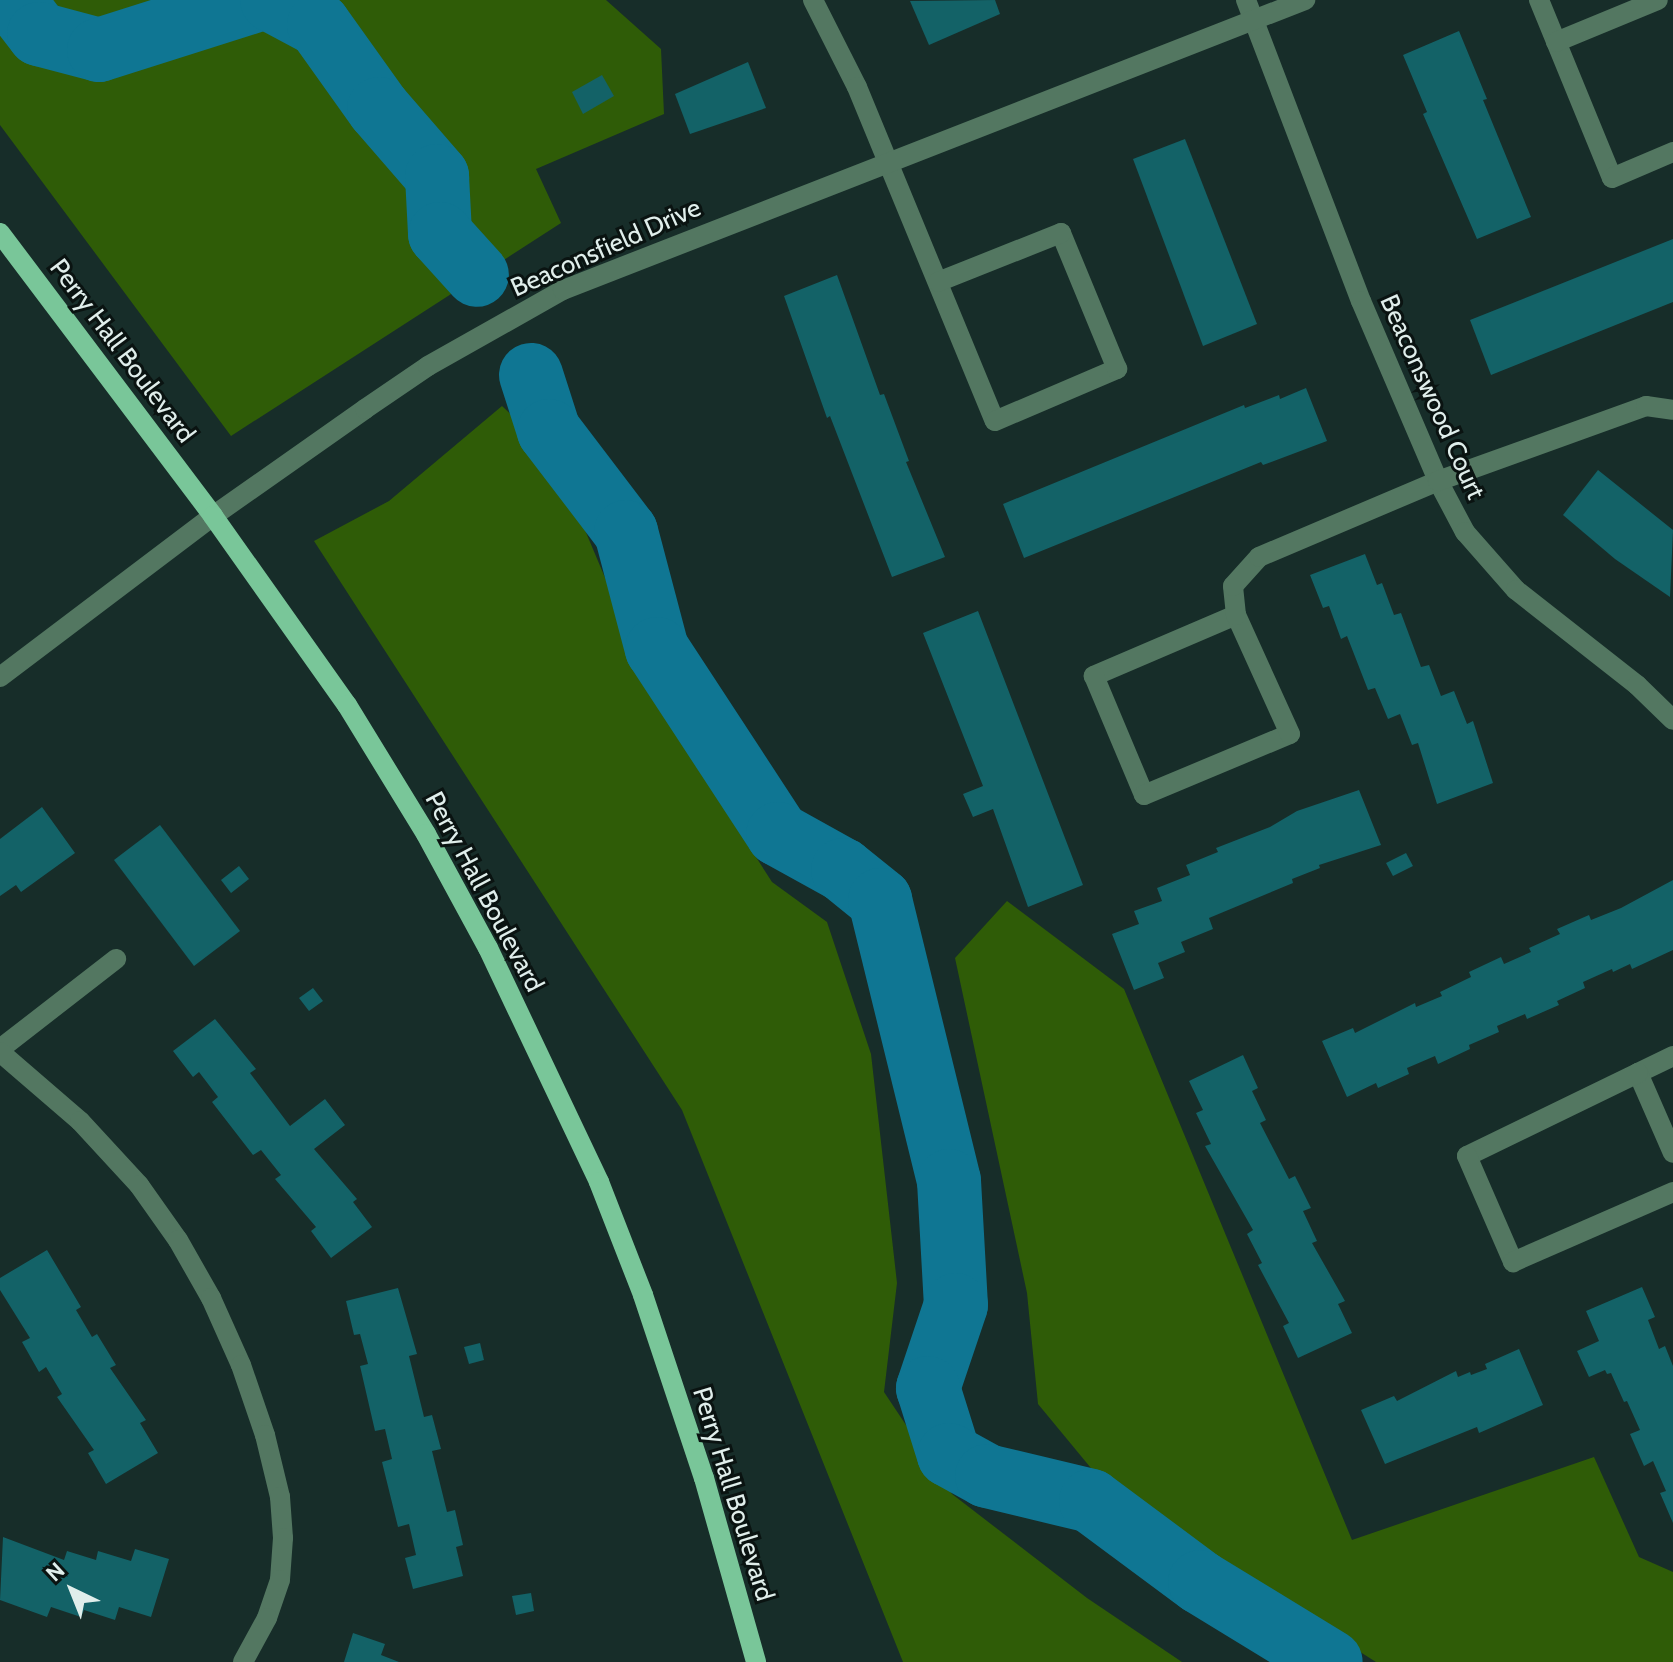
<!DOCTYPE html>
<html>
<head>
<meta charset="utf-8">
<style>
  body { margin:0 }
  #map { position:relative; width:1673px; height:1662px; overflow:hidden; background:#172d29; font-family:Cabin,sans-serif }
  div>[style] { position:absolute }
  .forest>* { inset:0; background:#2f5c07 }
  .river>* { height:64px; margin:-32px; padding:0 32px; transform-origin:32px; border-radius:32px; background:#0f7693 }
  .building>* { inset:0; background:#136267 }
  .minor>* { height:20px; margin:-10px; padding:0 10px; transform-origin:10px; border-radius:10px; background:#537761 }
  .major>* { height:20px; margin:-10px; padding:0 10px; transform-origin:10px; border-radius:10px; background:#79c699 }
  span { translate:-50% -50%; white-space:nowrap; text-align:center; line-height:1.15; -webkit-text-stroke:6px #0a1311; paint-order:stroke }
  .street-label { font-size:26px; color:#e0eeeb }
  .north { position:absolute; left:32px; top:1550px; width:80px; height:80px; -webkit-text-stroke:6px #0a1311; paint-order:stroke; rotate:317deg; font-size:22px; font-weight:700; line-height:32px; text-align:center; color:#e0eeeb }
  .north::after { content:''; display:block; margin:auto; width:28px; height:36px; background:#e0eeeb; clip-path:polygon(50% 0,100% 100%,50% 72%,0 100%) }
</style>
</head>
<body>
<div id="map">
  <div class="forest">
    <div style="clip-path:polygon(0 0,606px 0,661px 49px,664px 114px,536px 169px,561px 223px,231px 436px,0 125px)"></div>
    <div style="clip-path:polygon(502px 406px,553px 454px,659px 706px,772px 882px,827px 922px,871px 1054px,897px 1283px,884px 1392px,952px 1494px,1087px 1598px,1182px 1662px,903px 1662px,682px 1110px,314px 541px,389px 501px)"></div>
    <div style="clip-path:polygon(1007px 901px,1124px 989px,1352px 1540px,1594px 1457px,1639px 1557px,1673px 1572px,1673px 1662px,1376px 1662px,1114px 1496px,1038px 1404px,1027px 1293px,955px 958px)"></div>
  </div>
  <div class="river">
    <div style="left:13px;top:0;width:43px;rotate:52.6deg"></div>
    <div style="left:39px;top:34px;width:62px;rotate:14.9deg"></div>
    <div style="left:99px;top:50px;width:166px;rotate:-17.6deg"></div>
    <div style="left:272px;top:0;width:53px;rotate:28deg"></div>
    <div style="left:319px;top:25px;width:103px;rotate:54.5deg"></div>
    <div style="left:379px;top:109px;width:89px;rotate:49.1deg"></div>
    <div style="left:437px;top:176px;width:58px;rotate:87deg"></div>
    <div style="left:440px;top:234px;width:55px;rotate:47.9deg"></div>
    <div style="left:531px;top:375px;width:59px;rotate:72.2deg"></div>
    <div style="left:549px;top:431px;width:127px;rotate:52.7deg"></div>
    <div style="left:626px;top:532px;width:121px;rotate:75.2deg"></div>
    <div style="left:657px;top:649px;width:221px;rotate:56.8deg"></div>
    <div style="left:778px;top:834px;width:74px;rotate:29deg"></div>
    <div style="left:843px;top:870px;width:48px;rotate:39deg"></div>
    <div style="left:880px;top:900px;width:289px;rotate:76.2deg"></div>
    <div style="left:949px;top:1181px;width:124px;rotate:86.8deg"></div>
    <div style="left:956px;top:1305px;width:88px;rotate:108.6deg"></div>
    <div style="left:928px;top:1388px;width:70px;rotate:72.6deg"></div>
    <div style="left:949px;top:1455px;width:43px;rotate:28.9deg"></div>
    <div style="left:987px;top:1476px;width:107px;rotate:13.5deg"></div>
    <div style="left:1091px;top:1501px;width:136px;rotate:36.6deg"></div>
    <div style="left:1200px;top:1582px;width:153px;rotate:31.4deg"></div>
  </div>
  <div class="building">
    <div style="clip-path:polygon(995px 0,1000px 14px,929px 45px,910px 1px)"></div>
    <div style="clip-path:polygon(1459px 31px,1487px 99px,1483px 100px,1531px 217px,1477px 239px,1423px 114px,1427px 112px,1403px 55px)"></div>
    <div style="clip-path:polygon(748px 62px,766px 108px,690px 134px,675px 94px)"></div>
    <div style="clip-path:polygon(602px 75px,614px 96px,583px 114px,572px 92px)"></div>
    <div style="clip-path:polygon(1185px 139px,1257px 324px,1203px 346px,1133px 159px)"></div>
    <div style="clip-path:polygon(1673px 239px,1673px 302px,1491px 375px,1470px 320px)"></div>
    <div style="clip-path:polygon(837px 275px,880px 395px,884px 394px,909px 461px,906px 462px,945px 557px,892px 577px,830px 416px,827px 418px,784px 296px)"></div>
    <div style="clip-path:polygon(1306px 388px,1327px 441px,1263px 465px,1261px 462px,1024px 558px,1003px 504px,1244px 405px,1245px 408px,1279px 395px,1280px 399px)"></div>
    <div style="clip-path:polygon(1598px 470px,1673px 530px,1670px 597px,1615px 559px,1563px 515px)"></div>
    <div style="clip-path:polygon(1365px 554px,1377px 585px,1382px 583px,1394px 615px,1401px 613px,1421px 667px,1429px 665px,1441px 696px,1454px 691px,1467px 724px,1473px 721px,1493px 783px,1437px 804px,1418px 743px,1412px 745px,1400px 714px,1388px 719px,1375px 688px,1368px 690px,1347px 636px,1341px 639px,1329px 606px,1323px 608px,1310px 575px)"></div>
    <div style="clip-path:polygon(978px 611px,1083px 885px,1028px 907px,993px 809px,973px 817px,963px 794px,983px 786px,923px 633px)"></div>
    <div style="clip-path:polygon(1359px 790px,1381px 845px,1319px 865px,1320px 868px,1292px 879px,1293px 883px,1209px 918px,1213px 929px,1181px 942px,1185px 952px,1158px 963px,1164px 978px,1134px 990px,1112px 934px,1139px 924px,1134px 911px,1162px 901px,1157px 888px,1190px 875px,1186px 865px,1218px 852px,1216px 848px,1270px 827px,1297px 811px)"></div>
    <div style="clip-path:polygon(42px 807px,75px 853px,21px 892px,16px 885px,0 896px,0 839px)"></div>
    <div style="clip-path:polygon(160px 825px,240px 931px,194px 966px,114px 860px)"></div>
    <div style="clip-path:polygon(1406px 853px,1413px 866px,1393px 876px,1386px 863px)"></div>
    <div style="clip-path:polygon(239px 866px,249px 879px,231px 893px,221px 880px)"></div>
    <div style="clip-path:polygon(1673px 880px,1673px 950px,1632px 969px,1630px 964px,1613px 972px,1612px 969px,1583px 982px,1585px 988px,1557px 1001px,1559px 1005px,1527px 1019px,1525px 1014px,1497px 1026px,1499px 1032px,1469px 1045px,1470px 1049px,1438px 1064px,1435px 1056px,1407px 1068px,1409px 1074px,1378px 1088px,1376px 1083px,1347px 1097px,1322px 1041px,1353px 1028px,1355px 1033px,1415px 1003px,1416px 1007px,1442px 996px,1440px 992px,1471px 977px,1469px 972px,1501px 957px,1504px 964px,1531px 952px,1529px 948px,1560px 934px,1557px 929px,1589px 915px,1591px 920px,1621px 908px)"></div>
    <div style="clip-path:polygon(313px 988px,323px 1001px,309px 1011px,299px 998px)"></div>
    <div style="clip-path:polygon(215px 1019px,256px 1069px,250px 1073px,290px 1126px,325px 1099px,345px 1125px,314px 1149px,357px 1199px,353px 1202px,372px 1227px,331px 1258px,311px 1231px,316px 1227px,275px 1179px,281px 1175px,261px 1150px,253px 1155px,212px 1102px,218px 1097px,199px 1072px,193px 1077px,173px 1051px)"></div>
    <div style="clip-path:polygon(1243px 1055px,1258px 1088px,1252px 1091px,1266px 1120px,1260px 1123px,1289px 1179px,1295px 1176px,1311px 1208px,1303px 1211px,1317px 1241px,1312px 1243px,1345px 1301px,1338px 1304px,1352px 1333px,1298px 1358px,1283px 1326px,1289px 1323px,1258px 1265px,1262px 1263px,1247px 1234px,1253px 1230px,1205px 1146px,1211px 1144px,1196px 1113px,1203px 1110px,1189px 1081px)"></div>
    <div style="clip-path:polygon(47px 1250px,81px 1307px,76px 1310px,92px 1337px,97px 1334px,116px 1365px,110px 1368px,146px 1420px,140px 1423px,158px 1453px,106px 1484px,88px 1453px,94px 1450px,57px 1397px,62px 1394px,46px 1367px,39px 1372px,22px 1342px,30px 1338px,0 1290px,0 1278px)"></div>
    <div style="clip-path:polygon(1642px 1287px,1655px 1317px,1648px 1320px,1659px 1349px,1665px 1346px,1673px 1366px,1673px 1523px,1660px 1493px,1666px 1491px,1653px 1461px,1644px 1466px,1630px 1434px,1640px 1430px,1627px 1401px,1624px 1402px,1611px 1373px,1607px 1374px,1605px 1370px,1589px 1377px,1577px 1351px,1599px 1341px,1586px 1311px)"></div>
    <div style="clip-path:polygon(398px 1288px,417px 1354px,409px 1356px,424px 1417px,432px 1415px,441px 1449px,432px 1451px,447px 1512px,455px 1510px,463px 1545px,456px 1547px,463px 1576px,413px 1589px,405px 1558px,416px 1555px,409px 1524px,398px 1527px,382px 1462px,392px 1459px,385px 1429px,375px 1431px,360px 1366px,368px 1364px,360px 1334px,354px 1335px,346px 1301px)"></div>
    <div style="clip-path:polygon(480px 1343px,484px 1360px,469px 1364px,464px 1347px)"></div>
    <div style="clip-path:polygon(1519px 1349px,1543px 1405px,1479px 1433px,1477px 1427px,1385px 1464px,1361px 1410px,1394px 1396px,1397px 1401px,1456px 1371px,1458px 1377px,1470px 1372px,1471px 1375px,1487px 1369px,1485px 1364px)"></div>
    <div style="clip-path:polygon(3px 1537px,64px 1560px,67px 1551px,96px 1560px,98px 1551px,131px 1561px,135px 1549px,169px 1559px,151px 1617px,119px 1607px,115px 1620px,84px 1610px,81px 1617px,51px 1607px,47px 1617px,0 1600px)"></div>
    <div style="clip-path:polygon(531px 1593px,534px 1611px,516px 1615px,512px 1596px)"></div>
    <div style="clip-path:polygon(353px 1633px,385px 1644px,381px 1655px,399px 1662px,344px 1662px)"></div>
  </div>
  <div class="minor">
    <div style="left:813px;top:0;width:97px;rotate:63.2deg"></div>
    <div style="left:857px;top:87px;width:361px;rotate:67.6deg"></div>
    <div style="left:995px;top:421px;width:133px;rotate:-23.1deg"></div>
    <div style="left:1117px;top:369px;width:147px;rotate:-112.4deg"></div>
    <div style="left:1061px;top:233px;width:132px;rotate:158.3deg"></div>
    <div style="left:1246px;top:0;width:322px;rotate:69.1deg"></div>
    <div style="left:1361px;top:301px;width:196px;rotate:66.8deg"></div>
    <div style="left:1438px;top:481px;width:58px;rotate:62.1deg"></div>
    <div style="left:1465px;top:532px;width:77px;rotate:48.7deg"></div>
    <div style="left:1516px;top:590px;width:154px;rotate:38.1deg"></div>
    <div style="left:1637px;top:685px;width:50px;rotate:44.2deg"></div>
    <div style="left:1539px;top:0;width:192px;rotate:67.7deg"></div>
    <div style="left:1612px;top:178px;width:66px;rotate:-23.1deg"></div>
    <div style="left:1556px;top:42px;width:110px;rotate:-22.4deg"></div>
    <div style="left:1236px;top:615px;width:155px;rotate:156.8deg"></div>
    <div style="left:1094px;top:676px;width:129px;rotate:67.2deg"></div>
    <div style="left:1144px;top:795px;width:158px;rotate:-22.7deg"></div>
    <div style="left:1290px;top:734px;width:131px;rotate:-114.4deg"></div>
    <div style="left:1236px;top:615px;width:29px;rotate:-96deg"></div>
    <div style="left:1233px;top:586px;width:39px;rotate:-48deg"></div>
    <div style="left:1259px;top:557px;width:194px;rotate:-23deg"></div>
    <div style="left:1438px;top:481px;width:221px;rotate:-19.8deg"></div>
    <div style="left:1646px;top:406px;width:27px;rotate:8deg"></div>
    <div style="left:0;top:677px;width:267px;rotate:-37.1deg"></div>
    <div style="left:213px;top:516px;width:186px;rotate:-35.1deg"></div>
    <div style="left:365px;top:409px;width:76px;rotate:-34.3deg"></div>
    <div style="left:428px;top:366px;width:155px;rotate:-29.4deg"></div>
    <div style="left:563px;top:290px;width:797px;rotate:-21.35deg"></div>
    <div style="left:0;top:1049px;width:147px;rotate:-37.8deg"></div>
    <div style="left:0;top:1052px;width:106px;rotate:40.8deg"></div>
    <div style="left:80px;top:1121px;width:87px;rotate:47.3deg"></div>
    <div style="left:139px;top:1185px;width:67px;rotate:54.7deg"></div>
    <div style="left:178px;top:1240px;width:67px;rotate:60.4deg"></div>
    <div style="left:211px;top:1298px;width:73px;rotate:65.9deg"></div>
    <div style="left:241px;top:1365px;width:74px;rotate:71.1deg"></div>
    <div style="left:265px;top:1435px;width:64px;rotate:76.4deg"></div>
    <div style="left:280px;top:1497px;width:41px;rotate:85.8deg"></div>
    <div style="left:283px;top:1538px;width:42px;rotate:94.1deg"></div>
    <div style="left:280px;top:1580px;width:40px;rotate:108.9deg"></div>
    <div style="left:267px;top:1618px;width:50px;rotate:118.6deg"></div>
    <div style="left:1673px;top:1056px;width:39px;rotate:154deg"></div>
    <div style="left:1638px;top:1073px;width:87px;rotate:66.4deg"></div>
    <div style="left:1638px;top:1073px;width:190px;rotate:154.1deg"></div>
    <div style="left:1467px;top:1156px;width:116px;rotate:66.5deg"></div>
    <div style="left:1513px;top:1262px;width:175px;rotate:-23.6deg"></div>
  </div>
  <div class="major">
    <div style="left:0;top:233px;width:354px;rotate:53deg"></div>
    <div style="left:213px;top:516px;width:232px;rotate:54.7deg"></div>
    <div style="left:347px;top:705px;width:151px;rotate:58.5deg"></div>
    <div style="left:426px;top:834px;width:130px;rotate:61.5deg"></div>
    <div style="left:488px;top:948px;width:259px;rotate:64.6deg"></div>
    <div style="left:599px;top:1182px;width:121px;rotate:68.7deg"></div>
    <div style="left:643px;top:1295px;width:193px;rotate:71.6deg"></div>
    <div style="left:704px;top:1478px;width:191px;rotate:74.2deg"></div>
  </div>
  <div class="street-label">
    <span style="left:606px;top:248px;rotate:-24deg">Beaconsfield Drive</span>
    <span style="left:122px;top:351px;rotate:53deg">Perry Hall Boulevard</span>
    <span style="left:1432px;top:397px;rotate:66deg">Beaconswood Court</span>
    <span style="left:484px;top:892px;rotate:62deg">Perry Hall Boulevard</span>
    <span style="left:733px;top:1494px;rotate:73deg">Perry Hall Boulevard</span>
  </div>
  <div class="north">N</div>
</div>
</body>
</html>
